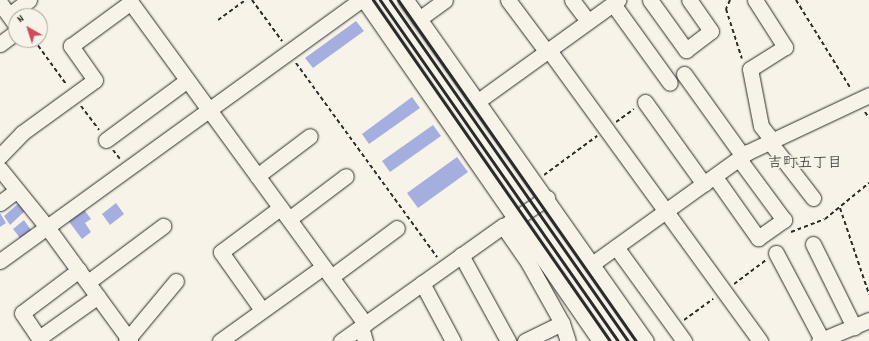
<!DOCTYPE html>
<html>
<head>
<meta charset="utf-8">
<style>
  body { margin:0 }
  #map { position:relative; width:869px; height:341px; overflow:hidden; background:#f7f3e8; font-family:Dekko,"Klee One",sans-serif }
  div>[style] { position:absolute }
  .building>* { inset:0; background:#a5afdf }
  .path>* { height:2px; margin-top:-1px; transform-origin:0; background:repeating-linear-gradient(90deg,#2b2b2b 0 4px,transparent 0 7px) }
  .roads { filter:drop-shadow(0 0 1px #2b2b2b) drop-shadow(0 0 1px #2b2b2b) }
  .minor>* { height:15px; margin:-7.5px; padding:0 7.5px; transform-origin:7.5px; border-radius:7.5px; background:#f7f3e8 }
  .rail>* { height:3px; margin:-1.5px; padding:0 1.5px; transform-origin:1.5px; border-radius:1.5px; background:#2b2b2b }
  span { translate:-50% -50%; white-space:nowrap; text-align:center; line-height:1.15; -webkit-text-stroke:3px #f7f3e8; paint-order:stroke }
  .neighbourhood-label { font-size:15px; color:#2b2b2b }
  .north { position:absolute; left:8px; top:8px; width:40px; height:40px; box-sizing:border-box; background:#f7f3e8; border:1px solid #a5a39c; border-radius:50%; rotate:321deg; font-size:11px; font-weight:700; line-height:16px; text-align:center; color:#2b2b2b }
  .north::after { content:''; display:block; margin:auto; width:14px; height:18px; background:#d1495b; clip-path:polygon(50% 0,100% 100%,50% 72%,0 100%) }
</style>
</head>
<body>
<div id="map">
  <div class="building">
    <div style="clip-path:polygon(356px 21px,364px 31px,313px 68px,305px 58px)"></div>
    <div style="clip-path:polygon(412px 97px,420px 108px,369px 144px,362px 134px)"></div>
    <div style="clip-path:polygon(433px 125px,441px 136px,390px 172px,382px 161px)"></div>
    <div style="clip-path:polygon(457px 157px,468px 172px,418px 208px,407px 193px)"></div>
    <div style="clip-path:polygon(19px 203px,25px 211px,10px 225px,4px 216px)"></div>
    <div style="clip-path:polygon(116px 203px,124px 214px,110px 225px,102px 214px)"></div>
    <div style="clip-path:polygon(83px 208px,91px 219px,85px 223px,91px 232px,82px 239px,67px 219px)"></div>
    <div style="clip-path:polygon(0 213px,6px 223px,0 227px)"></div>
    <div style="clip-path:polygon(24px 220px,31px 230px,20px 238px,13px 229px)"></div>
  </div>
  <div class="path">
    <div style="left:252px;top:0;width:51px;rotate:53.8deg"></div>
    <div style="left:730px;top:0;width:10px;rotate:114deg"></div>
    <div style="left:726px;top:9px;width:52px;rotate:72.3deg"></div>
    <div style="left:796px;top:0;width:105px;rotate:58.3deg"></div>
    <div style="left:218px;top:20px;width:34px;rotate:-36deg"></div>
    <div style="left:34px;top:40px;width:54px;rotate:54deg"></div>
    <div style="left:296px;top:63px;width:240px;rotate:54deg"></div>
    <div style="left:81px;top:106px;width:30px;rotate:53deg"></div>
    <div style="left:865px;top:112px;width:7px;rotate:56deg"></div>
    <div style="left:616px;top:122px;width:22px;rotate:-36deg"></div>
    <div style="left:113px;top:150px;width:11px;rotate:52deg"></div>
    <div style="left:544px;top:175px;width:66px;rotate:-36.3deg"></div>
    <div style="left:840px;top:208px;width:91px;rotate:71.4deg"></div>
    <div style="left:791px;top:232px;width:36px;rotate:-21deg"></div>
    <div style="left:825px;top:219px;width:57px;rotate:-39.3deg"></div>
    <div style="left:734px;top:284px;width:40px;rotate:-37deg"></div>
    <div style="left:684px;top:320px;width:36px;rotate:-36deg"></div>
  </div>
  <div class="roads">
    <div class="minor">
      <div style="left:129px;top:0;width:401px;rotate:53.9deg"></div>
      <div style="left:364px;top:0;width:415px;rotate:55.3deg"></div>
      <div style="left:406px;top:0;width:417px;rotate:54.9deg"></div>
      <div style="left:508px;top:0;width:64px;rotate:53.3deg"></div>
      <div style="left:572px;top:0;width:25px;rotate:53deg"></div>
      <div style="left:650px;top:0;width:62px;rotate:54.2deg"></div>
      <div style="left:686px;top:50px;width:31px;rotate:-37deg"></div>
      <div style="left:711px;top:31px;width:38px;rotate:-125deg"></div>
      <div style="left:755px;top:0;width:56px;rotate:57.4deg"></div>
      <div style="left:785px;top:47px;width:41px;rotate:147.8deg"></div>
      <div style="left:750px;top:69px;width:58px;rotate:79.1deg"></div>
      <div style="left:761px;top:126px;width:18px;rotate:52deg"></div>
      <div style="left:0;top:3px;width:27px;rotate:54deg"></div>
      <div style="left:613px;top:4px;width:97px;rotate:54.2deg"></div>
      <div style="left:9px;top:15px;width:25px;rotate:-37deg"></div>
      <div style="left:419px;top:19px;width:32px;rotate:-36deg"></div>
      <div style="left:0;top:44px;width:20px;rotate:-37deg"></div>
      <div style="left:548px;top:49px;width:361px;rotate:54deg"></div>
      <div style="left:684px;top:74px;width:101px;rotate:54.3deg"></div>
      <div style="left:478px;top:101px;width:173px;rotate:-35.8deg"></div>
      <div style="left:645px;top:102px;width:101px;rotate:54.3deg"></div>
      <div style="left:106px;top:140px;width:99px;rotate:-36.4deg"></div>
      <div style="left:769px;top:141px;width:72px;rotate:52.3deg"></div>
      <div style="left:0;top:156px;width:32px;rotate:-46deg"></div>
      <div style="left:22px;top:133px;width:90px;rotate:-36deg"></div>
      <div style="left:95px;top:80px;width:42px;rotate:-125.2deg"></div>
      <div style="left:71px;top:46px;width:74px;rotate:-36.3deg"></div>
      <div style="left:0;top:169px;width:75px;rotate:51deg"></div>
      <div style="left:47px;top:227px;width:141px;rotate:53.9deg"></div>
      <div style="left:257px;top:176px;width:66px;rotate:-37deg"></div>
      <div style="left:715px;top:177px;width:75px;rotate:54.8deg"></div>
      <div style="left:758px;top:238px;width:32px;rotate:-35deg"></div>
      <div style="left:784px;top:220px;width:76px;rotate:-126.4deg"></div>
      <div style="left:0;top:203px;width:21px;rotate:-37deg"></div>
      <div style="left:289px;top:219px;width:71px;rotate:-37deg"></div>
      <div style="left:507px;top:224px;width:48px;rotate:-33deg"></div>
      <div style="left:813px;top:244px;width:93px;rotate:63.7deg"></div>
      <div style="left:616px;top:247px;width:116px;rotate:54.1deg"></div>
      <div style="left:776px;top:253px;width:98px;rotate:62.1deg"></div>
      <div style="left:461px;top:255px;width:98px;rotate:61.3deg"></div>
      <div style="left:0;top:261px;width:445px;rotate:-35.9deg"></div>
      <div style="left:592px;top:264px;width:192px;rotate:-35.7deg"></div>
      <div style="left:748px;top:152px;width:134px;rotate:-25.2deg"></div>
      <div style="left:79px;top:270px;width:71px;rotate:143deg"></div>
      <div style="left:22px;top:313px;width:30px;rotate:56deg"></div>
      <div style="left:39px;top:338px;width:72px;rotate:-35.4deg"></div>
      <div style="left:331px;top:277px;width:82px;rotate:-36.6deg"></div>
      <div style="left:88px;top:282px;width:94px;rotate:-36.7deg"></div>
      <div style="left:422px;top:283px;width:66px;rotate:61.9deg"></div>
      <div style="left:262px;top:310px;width:71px;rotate:-125.3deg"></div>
      <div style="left:221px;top:252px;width:74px;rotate:-36.7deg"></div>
      <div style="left:361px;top:327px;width:15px;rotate:74deg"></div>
      <div style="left:126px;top:341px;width:78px;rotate:-50.2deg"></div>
      <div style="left:220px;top:341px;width:127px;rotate:-35.7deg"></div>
      <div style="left:341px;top:341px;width:199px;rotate:-35.4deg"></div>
      <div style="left:503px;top:226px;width:44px;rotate:55.2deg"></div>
      <div style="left:528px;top:262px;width:70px;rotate:60.9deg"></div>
      <div style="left:562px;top:323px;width:19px;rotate:72deg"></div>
      <div style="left:525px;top:341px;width:41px;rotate:-25.9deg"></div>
      <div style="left:819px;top:341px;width:54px;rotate:-22.8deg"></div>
    </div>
  </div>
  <div class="rail">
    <div style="left:373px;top:0;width:415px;rotate:55.2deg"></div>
    <div style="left:380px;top:0;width:416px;rotate:55.1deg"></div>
    <div style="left:390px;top:0;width:416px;rotate:55.1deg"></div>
    <div style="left:398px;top:0;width:416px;rotate:55.1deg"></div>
  </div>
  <div class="neighbourhood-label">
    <span style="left:805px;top:165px">吉町五丁目</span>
  </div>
  <div class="north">N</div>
</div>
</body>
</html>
